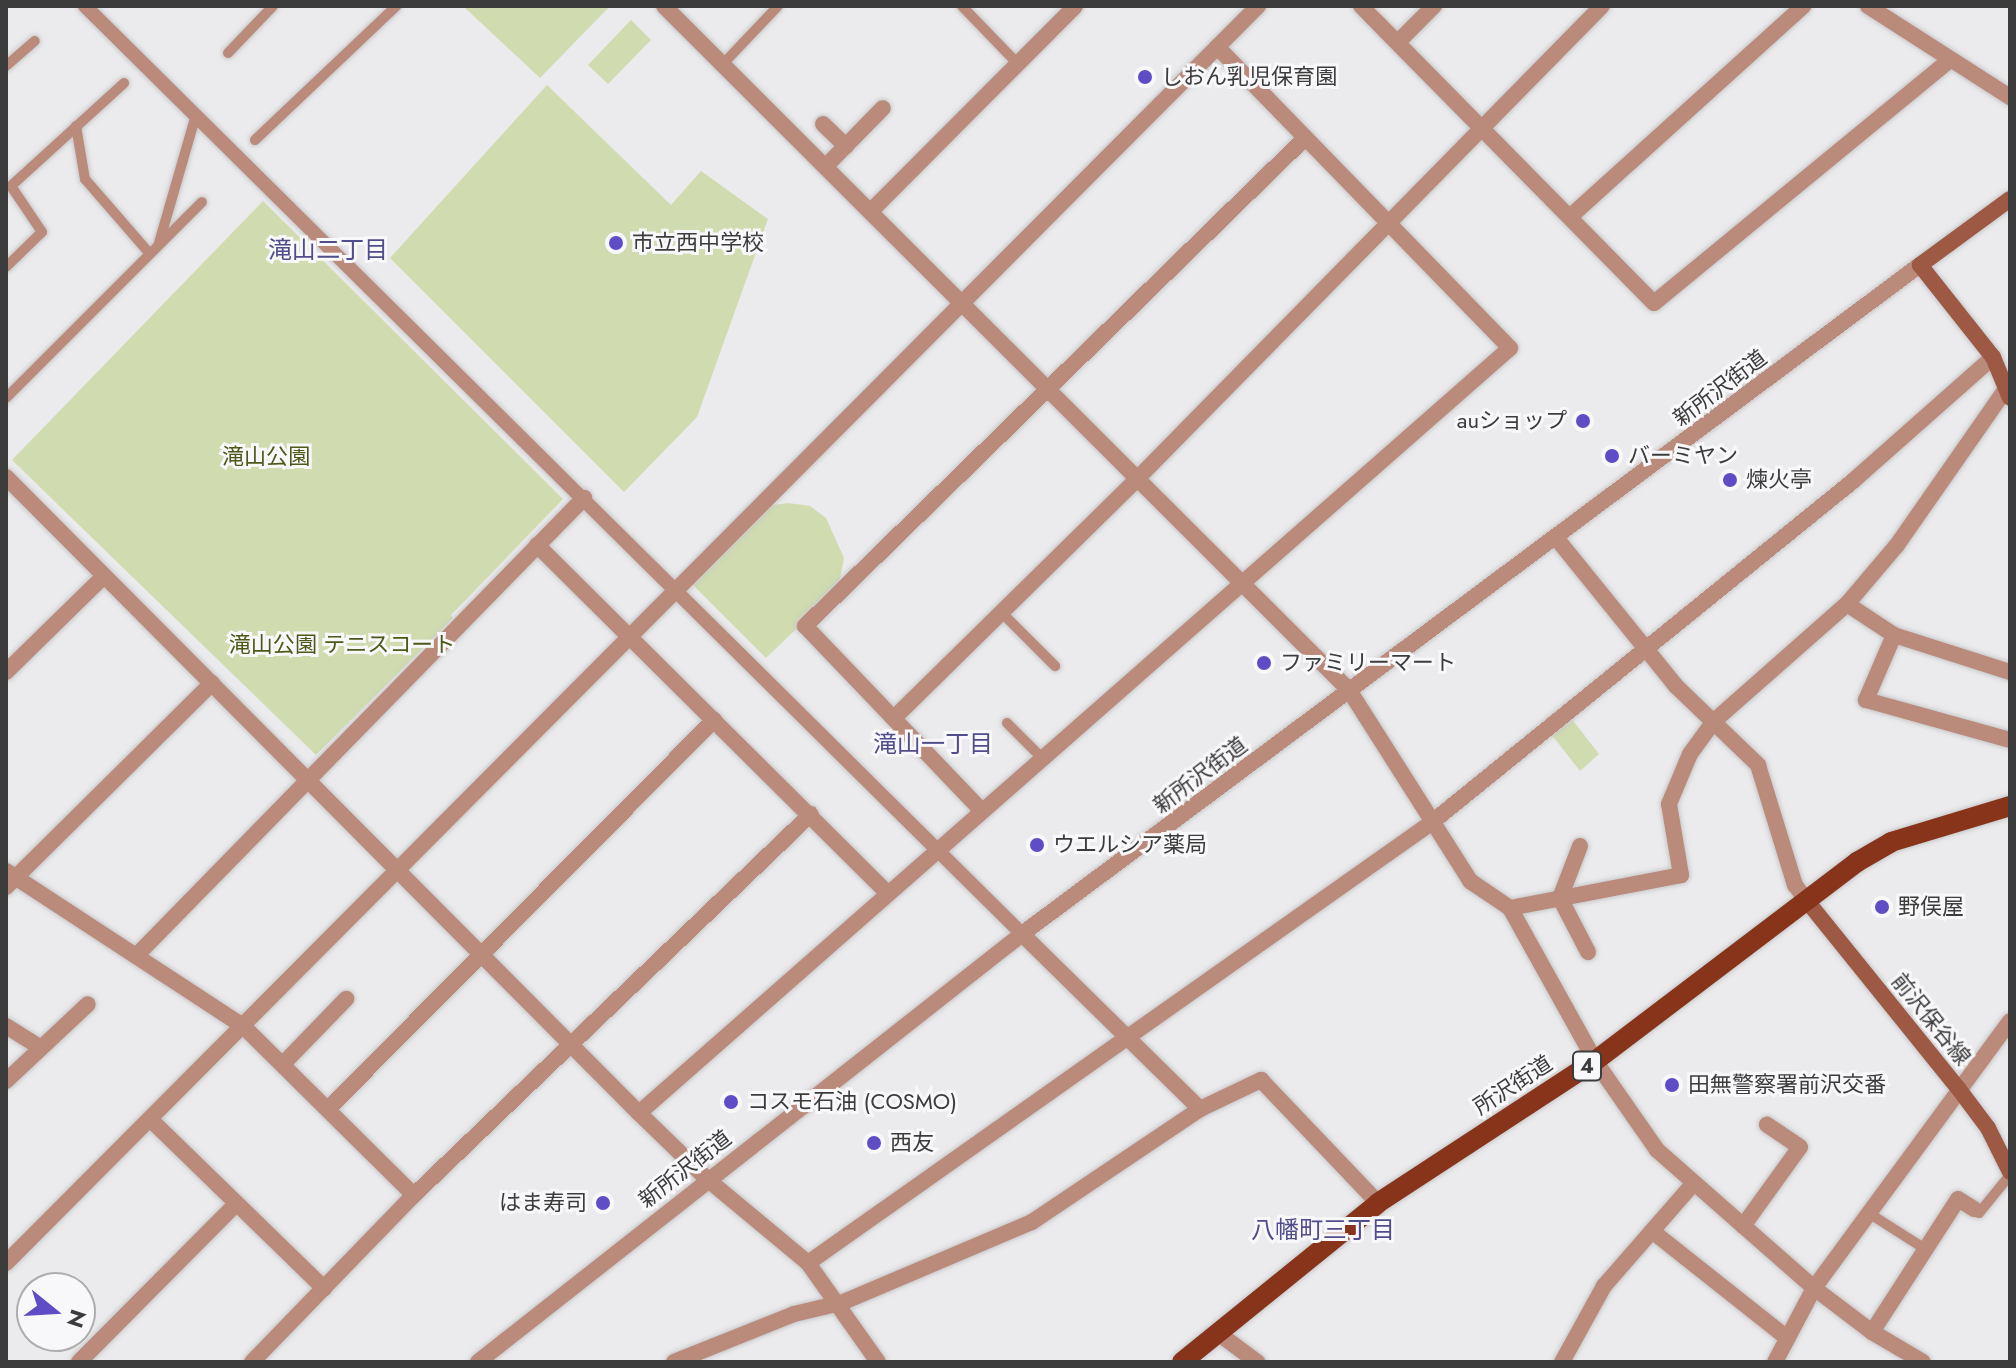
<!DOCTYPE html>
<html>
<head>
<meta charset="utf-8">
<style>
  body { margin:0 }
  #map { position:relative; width:2016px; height:1368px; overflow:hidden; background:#ebebed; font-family:Jost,"Noto Sans JP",sans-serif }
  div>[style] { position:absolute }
  .green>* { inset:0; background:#d0dbaf }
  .roads { filter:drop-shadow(0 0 2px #c8c8ca) drop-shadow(0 0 2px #c8c8ca) }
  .service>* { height:10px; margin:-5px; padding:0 5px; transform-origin:5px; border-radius:5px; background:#ba8a7b }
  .pedestrian>* { height:14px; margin:-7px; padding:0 7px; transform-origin:7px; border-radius:7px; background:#ba8a7b }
  .minor>* { height:16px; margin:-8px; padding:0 8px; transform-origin:8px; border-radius:8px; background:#ba8a7b }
  .tertiary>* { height:16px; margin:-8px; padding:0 8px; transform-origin:8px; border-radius:8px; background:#ba8a7b }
  .secondary>* { height:16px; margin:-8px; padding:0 8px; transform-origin:8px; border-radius:8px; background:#9d5944 }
  .primary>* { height:20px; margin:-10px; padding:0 10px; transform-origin:10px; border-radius:10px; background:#87341a }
  .dots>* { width:22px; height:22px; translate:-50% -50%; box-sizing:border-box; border:4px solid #f8f8fa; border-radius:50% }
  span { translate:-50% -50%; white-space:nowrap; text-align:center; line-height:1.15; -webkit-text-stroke:6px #f8f8fa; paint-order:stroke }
  .shield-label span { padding:2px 6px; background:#f8f8fa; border:2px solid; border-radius:6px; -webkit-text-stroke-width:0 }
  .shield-label { font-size:20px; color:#3c3c3d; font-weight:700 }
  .poi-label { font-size:22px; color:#3c3c3d }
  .left { translate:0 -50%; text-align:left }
  .right { translate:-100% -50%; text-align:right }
  .street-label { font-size:22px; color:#3c3c3d }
  .park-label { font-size:22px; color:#4d5918 }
  .neighbourhood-label { font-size:24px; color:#514d8c }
  .frame { position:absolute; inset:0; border:8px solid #3c3c3d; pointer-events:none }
  .north { position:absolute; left:16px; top:1272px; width:80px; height:80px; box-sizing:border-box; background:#f8f8fa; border:2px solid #adadae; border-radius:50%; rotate:108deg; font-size:22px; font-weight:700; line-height:32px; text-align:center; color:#3c3c3d }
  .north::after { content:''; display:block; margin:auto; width:28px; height:36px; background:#5e4dc5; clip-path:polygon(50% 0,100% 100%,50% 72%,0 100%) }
</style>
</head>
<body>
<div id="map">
  <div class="green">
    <div style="clip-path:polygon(463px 6px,610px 6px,540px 78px)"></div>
    <div style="clip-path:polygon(631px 20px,651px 40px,608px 84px,588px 65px)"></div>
    <div style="clip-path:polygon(547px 85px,671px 205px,701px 171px,768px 219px,697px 417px,624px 492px,390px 258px)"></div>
    <div style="clip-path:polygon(263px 201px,563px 499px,451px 615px,453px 618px,316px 755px,12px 460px)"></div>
    <div style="clip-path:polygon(788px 503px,810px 506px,826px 518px,844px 558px,838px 589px,766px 658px,691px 583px,766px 506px)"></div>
    <div style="clip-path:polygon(1571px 718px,1599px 754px,1580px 771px,1551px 734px)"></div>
  </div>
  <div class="roads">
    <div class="service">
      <div style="left:962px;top:6px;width:79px;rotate:46deg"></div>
      <div style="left:228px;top:53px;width:65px;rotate:-46.2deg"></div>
      <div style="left:722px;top:65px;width:81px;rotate:-46.5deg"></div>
      <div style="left:6px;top:66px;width:38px;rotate:-41deg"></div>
      <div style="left:76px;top:126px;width:54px;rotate:80.4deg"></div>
      <div style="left:85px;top:179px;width:99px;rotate:49.1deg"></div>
      <div style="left:255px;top:140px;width:195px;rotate:-43.5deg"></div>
      <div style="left:159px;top:243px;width:133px;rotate:-73.9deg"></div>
      <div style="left:6px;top:267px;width:50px;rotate:-44.2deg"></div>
      <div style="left:42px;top:232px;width:55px;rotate:-124deg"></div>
      <div style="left:11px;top:186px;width:153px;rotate:-42.3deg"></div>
      <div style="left:6px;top:398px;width:277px;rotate:-45deg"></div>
      <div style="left:1000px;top:611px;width:78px;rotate:45deg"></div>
      <div style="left:1007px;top:723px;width:49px;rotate:45deg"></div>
      <div style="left:1975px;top:1210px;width:5px;rotate:37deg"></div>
      <div style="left:1979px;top:1213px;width:49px;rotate:-50.8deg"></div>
      <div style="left:1867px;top:1212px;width:69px;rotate:32.5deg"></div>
    </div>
    <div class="pedestrian">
      <div style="left:85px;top:6px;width:1319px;rotate:44.72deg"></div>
    </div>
    <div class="minor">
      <div style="left:664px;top:6px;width:968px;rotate:44.96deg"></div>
      <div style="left:1349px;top:690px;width:226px;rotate:57.6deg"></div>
      <div style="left:1470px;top:881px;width:48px;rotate:34deg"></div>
      <div style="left:1510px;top:908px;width:175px;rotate:60.9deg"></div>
      <div style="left:1595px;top:1061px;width:108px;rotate:55.1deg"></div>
      <div style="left:1657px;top:1150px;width:209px;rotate:41.3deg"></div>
      <div style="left:1814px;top:1288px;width:73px;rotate:37.2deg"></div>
      <div style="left:1872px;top:1332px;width:59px;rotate:30.5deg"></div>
      <div style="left:1361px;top:6px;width:417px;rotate:45.4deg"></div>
      <div style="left:1654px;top:303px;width:384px;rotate:-39.4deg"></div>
      <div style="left:1868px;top:6px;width:169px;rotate:32.7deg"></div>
      <div style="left:1398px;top:42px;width:51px;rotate:-45deg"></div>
      <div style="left:823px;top:124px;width:32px;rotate:44deg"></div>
      <div style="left:826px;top:166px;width:81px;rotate:-45.5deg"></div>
      <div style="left:871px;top:211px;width:289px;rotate:-45.1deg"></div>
      <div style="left:1572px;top:215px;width:312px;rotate:-42.1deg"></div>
      <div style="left:961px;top:304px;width:421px;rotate:-45.1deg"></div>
      <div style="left:6px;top:477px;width:897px;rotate:45.14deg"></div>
      <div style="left:639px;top:1113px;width:95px;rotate:44.1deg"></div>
      <div style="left:707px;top:1179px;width:131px;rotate:39.7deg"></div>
      <div style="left:808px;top:1263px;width:121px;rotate:54.7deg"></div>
      <div style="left:1557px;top:539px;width:189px;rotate:51deg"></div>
      <div style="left:1676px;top:686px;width:114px;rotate:43.9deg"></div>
      <div style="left:1758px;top:765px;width:126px;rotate:72.9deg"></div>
      <div style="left:1795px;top:885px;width:20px;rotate:53deg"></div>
      <div style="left:537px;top:545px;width:494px;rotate:44.8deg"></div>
      <div style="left:1847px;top:604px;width:77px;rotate:-49.7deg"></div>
      <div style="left:1897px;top:545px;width:198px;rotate:-55.1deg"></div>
      <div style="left:1894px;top:635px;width:71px;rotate:113.3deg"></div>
      <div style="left:1866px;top:700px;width:149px;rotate:15.5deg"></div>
      <div style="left:6px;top:672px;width:137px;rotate:-44.4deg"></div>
      <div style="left:894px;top:718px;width:341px;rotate:-44.5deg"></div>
      <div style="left:1137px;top:479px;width:663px;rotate:-45.49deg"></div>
      <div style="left:982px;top:811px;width:256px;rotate:-133.7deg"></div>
      <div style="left:805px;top:626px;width:699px;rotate:-44.3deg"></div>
      <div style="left:1580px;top:846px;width:56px;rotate:111deg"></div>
      <div style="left:1560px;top:898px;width:61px;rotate:62.6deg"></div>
      <div style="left:6px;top:871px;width:283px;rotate:33.2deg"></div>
      <div style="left:243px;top:1026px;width:240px;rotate:44.7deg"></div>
      <div style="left:6px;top:887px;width:290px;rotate:-44.7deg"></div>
      <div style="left:1510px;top:908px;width:174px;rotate:-10.9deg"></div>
      <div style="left:1681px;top:875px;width:72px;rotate:-99.6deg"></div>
      <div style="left:1669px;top:804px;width:54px;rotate:-67.2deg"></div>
      <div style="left:1690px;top:754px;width:39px;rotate:-54deg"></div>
      <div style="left:1713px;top:722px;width:179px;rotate:-41.4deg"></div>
      <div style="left:1847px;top:604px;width:56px;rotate:33.4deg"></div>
      <div style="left:1894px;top:635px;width:122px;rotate:17.7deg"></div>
      <div style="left:1022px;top:934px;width:250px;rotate:44.5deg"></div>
      <div style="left:136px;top:956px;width:641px;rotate:-45.63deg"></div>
      <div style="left:6px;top:1026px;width:40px;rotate:32deg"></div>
      <div style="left:283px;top:1064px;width:91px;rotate:-45.9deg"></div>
      <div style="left:6px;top:1081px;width:112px;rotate:-43.2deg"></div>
      <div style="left:329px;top:1108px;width:547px;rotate:-45.22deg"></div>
      <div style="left:639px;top:1113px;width:1159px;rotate:-41.29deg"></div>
      <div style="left:1510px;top:348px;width:420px;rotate:-134.2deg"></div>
      <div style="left:150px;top:1119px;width:243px;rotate:44.2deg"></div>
      <div style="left:1743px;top:1226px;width:97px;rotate:-54.2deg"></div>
      <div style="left:1800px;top:1147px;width:40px;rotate:-146deg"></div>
      <div style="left:1652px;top:1231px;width:172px;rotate:38.4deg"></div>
      <div style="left:808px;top:1263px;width:763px;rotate:-35.23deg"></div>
      <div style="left:1431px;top:823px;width:543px;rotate:-39.02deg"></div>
      <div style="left:1853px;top:481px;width:187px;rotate:-41.5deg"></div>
      <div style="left:1872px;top:1332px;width:158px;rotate:-57.1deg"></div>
      <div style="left:1958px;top:1199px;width:19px;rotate:32deg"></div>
      <div style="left:1218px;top:1333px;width:49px;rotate:36.6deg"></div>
      <div style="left:79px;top:1362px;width:223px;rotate:-45.2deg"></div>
      <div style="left:252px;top:1362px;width:233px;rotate:-45.9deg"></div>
      <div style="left:414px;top:1195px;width:550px;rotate:-43.82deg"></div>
      <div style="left:674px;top:1362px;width:129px;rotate:-21.8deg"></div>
      <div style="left:794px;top:1314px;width:48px;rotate:-13.2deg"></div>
      <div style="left:841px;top:1303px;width:207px;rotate:-23deg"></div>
      <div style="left:1032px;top:1222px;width:202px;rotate:-33.9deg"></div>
      <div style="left:1200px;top:1109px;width:68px;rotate:-25.4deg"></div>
      <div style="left:1261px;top:1080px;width:170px;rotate:46.4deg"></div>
      <div style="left:1562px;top:1362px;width:87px;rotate:-61.1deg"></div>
      <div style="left:1604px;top:1286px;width:135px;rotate:-48.9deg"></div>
      <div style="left:1775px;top:1362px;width:84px;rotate:-62.2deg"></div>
      <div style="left:1814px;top:1288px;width:331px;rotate:-53.7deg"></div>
    </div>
    <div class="tertiary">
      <div style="left:6px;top:1263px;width:1353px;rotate:-45.12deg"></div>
      <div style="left:478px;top:1362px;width:692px;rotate:-38.19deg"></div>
      <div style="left:1022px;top:934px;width:1120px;rotate:-36.69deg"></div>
    </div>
    <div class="secondary">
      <div style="left:2010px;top:199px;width:112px;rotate:143.7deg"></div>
      <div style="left:1920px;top:265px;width:117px;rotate:51.6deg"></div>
      <div style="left:1993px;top:357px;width:44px;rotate:67.5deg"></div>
      <div style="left:1807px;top:901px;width:240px;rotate:51.1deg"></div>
      <div style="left:1958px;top:1088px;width:50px;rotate:53.1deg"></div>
      <div style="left:1988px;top:1128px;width:49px;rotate:63.4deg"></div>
    </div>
    <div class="primary">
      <div style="left:1182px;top:1362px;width:252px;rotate:-39deg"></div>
      <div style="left:1378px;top:1203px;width:259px;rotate:-33.2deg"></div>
      <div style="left:1595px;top:1061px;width:329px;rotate:-37.2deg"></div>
      <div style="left:1857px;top:862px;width:39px;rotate:-30deg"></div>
      <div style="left:1891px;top:842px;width:124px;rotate:-16.8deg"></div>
    </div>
  </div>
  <div class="dots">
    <div style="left:1145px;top:77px;background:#5e4dc5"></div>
    <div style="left:616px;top:243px;background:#5e4dc5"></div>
    <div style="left:1583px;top:421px;background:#5e4dc5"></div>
    <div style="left:1612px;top:456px;background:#5e4dc5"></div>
    <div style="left:1730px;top:480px;background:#5e4dc5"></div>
    <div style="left:1264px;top:663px;background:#5e4dc5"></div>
    <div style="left:1037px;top:845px;background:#5e4dc5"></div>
    <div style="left:1882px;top:907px;background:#5e4dc5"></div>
    <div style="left:1672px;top:1085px;background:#5e4dc5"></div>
    <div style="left:731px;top:1102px;background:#5e4dc5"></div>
    <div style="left:874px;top:1143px;background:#5e4dc5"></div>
    <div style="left:603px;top:1203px;background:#5e4dc5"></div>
  </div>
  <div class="shield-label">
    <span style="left:1587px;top:1066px">4</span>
  </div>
  <div class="poi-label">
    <span class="left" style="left:1161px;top:77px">しおん乳児保育園</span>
    <span class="left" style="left:632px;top:243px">市立西中学校</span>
    <span class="right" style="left:1567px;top:421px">auショップ</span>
    <span class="left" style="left:1628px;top:456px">バーミヤン</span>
    <span class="left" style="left:1746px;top:480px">煉火亭</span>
    <span class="left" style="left:1280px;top:663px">ファミリーマート</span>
    <span class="left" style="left:1053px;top:845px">ウエルシア薬局</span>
    <span class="left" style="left:1898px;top:907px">野俣屋</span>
    <span class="left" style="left:1688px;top:1085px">田無警察署前沢交番</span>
    <span class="left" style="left:747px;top:1102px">コスモ石油 (COSMO)</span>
    <span class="left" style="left:890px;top:1143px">西友</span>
    <span class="right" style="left:587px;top:1203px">はま寿司</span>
  </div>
  <div class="street-label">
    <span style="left:1720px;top:388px;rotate:-37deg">新所沢街道</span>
    <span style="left:1200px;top:775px;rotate:-37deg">新所沢街道</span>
    <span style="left:1931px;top:1019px;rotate:51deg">前沢保谷線</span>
    <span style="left:1513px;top:1085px;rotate:-33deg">所沢街道</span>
    <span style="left:685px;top:1169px;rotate:-38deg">新所沢街道</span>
  </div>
  <div class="park-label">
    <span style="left:266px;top:457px">滝山公園</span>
    <span style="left:342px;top:645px">滝山公園 テニスコート</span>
  </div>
  <div class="neighbourhood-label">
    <span style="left:328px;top:250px">滝山二丁目</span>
    <span style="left:933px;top:744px">滝山一丁目</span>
    <span style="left:1323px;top:1230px">八幡町三丁目</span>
  </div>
  <div class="frame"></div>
  <div class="north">N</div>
</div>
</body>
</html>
